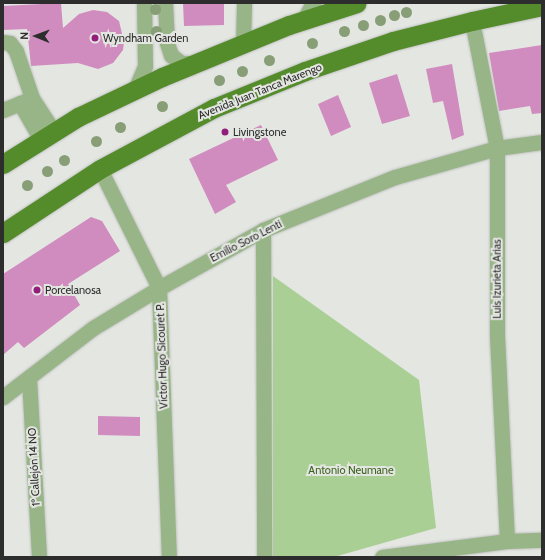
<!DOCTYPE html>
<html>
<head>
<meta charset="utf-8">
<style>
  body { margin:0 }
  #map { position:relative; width:545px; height:560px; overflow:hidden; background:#e4e6e2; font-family:Cabin,sans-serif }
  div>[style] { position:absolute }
  .green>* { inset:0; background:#aacf95 }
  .building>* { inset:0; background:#d08cbe }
  .roads { filter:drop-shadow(0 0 1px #bfc1be) drop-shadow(0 0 1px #bfc1be) }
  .minor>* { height:15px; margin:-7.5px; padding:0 7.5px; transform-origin:7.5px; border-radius:7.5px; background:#97b586 }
  .major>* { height:19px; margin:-9.5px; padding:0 9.5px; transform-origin:9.5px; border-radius:9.5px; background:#548b2b }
  .trees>* { width:11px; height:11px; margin:-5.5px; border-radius:50%; background:#879e76 }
  .dots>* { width:11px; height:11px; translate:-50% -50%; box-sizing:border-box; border:2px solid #e4e6e2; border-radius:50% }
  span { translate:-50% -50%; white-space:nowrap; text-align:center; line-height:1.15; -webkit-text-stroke:4px #e4e6e2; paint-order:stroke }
  .poi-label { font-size:11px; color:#2c2d2c }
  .left { translate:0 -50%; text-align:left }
  .street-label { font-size:11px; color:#2c2d2c }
  .park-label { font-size:11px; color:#3b631e }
  .frame { position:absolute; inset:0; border:4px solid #2c2d2c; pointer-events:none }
  .north { position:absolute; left:16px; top:16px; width:40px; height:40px; -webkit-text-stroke:3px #e4e6e2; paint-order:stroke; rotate:271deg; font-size:11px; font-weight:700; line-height:16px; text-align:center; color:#2c2d2c }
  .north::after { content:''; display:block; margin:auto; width:14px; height:18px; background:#2c2d2c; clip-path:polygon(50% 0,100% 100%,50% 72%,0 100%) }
</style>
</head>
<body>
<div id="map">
  <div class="green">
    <div style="clip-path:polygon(273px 276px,419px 380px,436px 528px,334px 557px,273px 557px)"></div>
  </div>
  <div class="building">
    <div style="clip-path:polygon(61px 3px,63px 28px,79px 14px,93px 10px,107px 12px,119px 21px,124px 42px,123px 50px,113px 63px,98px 69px,78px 63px,31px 66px,27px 29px,3px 30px,3px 6px)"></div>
    <div style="clip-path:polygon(183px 3px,224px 3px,224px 25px,184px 26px)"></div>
    <div style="clip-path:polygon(542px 45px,542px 113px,532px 114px,530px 106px,499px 111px,489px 53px)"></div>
    <div style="clip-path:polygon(452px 64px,464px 135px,452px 140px,443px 101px,433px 103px,426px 69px)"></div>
    <div style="clip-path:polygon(397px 74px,410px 116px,382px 124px,369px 83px)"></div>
    <div style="clip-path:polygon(338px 95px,351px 127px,331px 136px,318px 104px)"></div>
    <div style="clip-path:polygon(261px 125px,278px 160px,226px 185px,236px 202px,215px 214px,189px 159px)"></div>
    <div style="clip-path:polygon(91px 217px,102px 221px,120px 251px,68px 284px,80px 305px,24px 348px,18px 342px,3px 355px,3px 274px)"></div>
    <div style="clip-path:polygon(98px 416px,140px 417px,140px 436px,98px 435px)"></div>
  </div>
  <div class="roads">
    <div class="minor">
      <div style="left:165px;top:3px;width:40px;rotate:87.1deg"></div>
      <div style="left:167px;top:43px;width:13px;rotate:72deg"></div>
      <div style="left:171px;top:55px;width:13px;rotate:39deg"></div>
      <div style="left:181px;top:63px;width:15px"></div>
      <div style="left:303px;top:21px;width:21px;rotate:-61deg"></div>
      <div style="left:472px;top:21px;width:129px;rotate:78.9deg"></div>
      <div style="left:497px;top:148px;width:188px;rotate:90deg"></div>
      <div style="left:497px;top:336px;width:205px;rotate:87.2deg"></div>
      <div style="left:3px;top:42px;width:7px;rotate:8deg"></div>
      <div style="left:10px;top:43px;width:10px;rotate:53deg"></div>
      <div style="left:16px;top:51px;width:50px;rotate:71.2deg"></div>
      <div style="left:32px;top:98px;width:40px;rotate:57.1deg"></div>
      <div style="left:243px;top:45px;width:42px;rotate:-88.6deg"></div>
      <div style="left:131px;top:91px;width:8px;rotate:-45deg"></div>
      <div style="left:137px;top:85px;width:21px;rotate:-67deg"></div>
      <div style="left:145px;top:66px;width:63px;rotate:-90.9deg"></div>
      <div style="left:20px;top:103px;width:43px;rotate:60.4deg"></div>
      <div style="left:3px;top:110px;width:27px;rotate:-22deg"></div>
      <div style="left:100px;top:169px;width:133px;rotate:63.6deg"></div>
      <div style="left:159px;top:288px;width:269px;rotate:87.9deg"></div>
      <div style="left:263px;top:230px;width:327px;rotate:89.8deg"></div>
      <div style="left:29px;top:378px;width:179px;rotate:86.8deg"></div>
      <div style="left:3px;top:397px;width:113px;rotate:-37.5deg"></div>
      <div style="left:93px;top:328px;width:77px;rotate:-31.2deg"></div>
      <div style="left:159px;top:288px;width:119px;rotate:-29.1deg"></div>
      <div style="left:263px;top:230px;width:142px;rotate:-21.9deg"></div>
      <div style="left:395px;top:177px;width:106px;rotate:-15.9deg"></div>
      <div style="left:497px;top:148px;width:45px;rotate:-7.6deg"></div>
      <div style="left:382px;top:557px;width:126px;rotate:-7.3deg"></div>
      <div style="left:507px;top:541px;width:35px;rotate:-2deg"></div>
    </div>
    <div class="major">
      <div style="left:3px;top:164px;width:89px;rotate:-32.1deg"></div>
      <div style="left:78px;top:117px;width:93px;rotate:-25.5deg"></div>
      <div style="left:162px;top:77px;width:137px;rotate:-22.3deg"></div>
      <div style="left:289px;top:25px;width:71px;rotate:-17.9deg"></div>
      <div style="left:3px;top:233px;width:116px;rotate:-33.4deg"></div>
      <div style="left:100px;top:169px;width:129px;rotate:-28.2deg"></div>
      <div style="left:214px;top:108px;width:98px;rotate:-22.1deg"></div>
      <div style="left:305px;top:71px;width:93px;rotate:-18.8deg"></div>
      <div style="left:393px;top:41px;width:81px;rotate:-14.2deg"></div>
      <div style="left:472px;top:21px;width:72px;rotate:-12.1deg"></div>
    </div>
  </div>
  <div class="trees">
    <div style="left:155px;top:9px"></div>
    <div style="left:406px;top:12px"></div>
    <div style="left:394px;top:15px"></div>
    <div style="left:380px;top:20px"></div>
    <div style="left:363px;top:25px"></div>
    <div style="left:156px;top:31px"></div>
    <div style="left:344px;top:31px"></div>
    <div style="left:312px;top:43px"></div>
    <div style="left:269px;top:60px"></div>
    <div style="left:242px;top:71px"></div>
    <div style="left:219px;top:80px"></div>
    <div style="left:162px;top:106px"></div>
    <div style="left:120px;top:127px"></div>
    <div style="left:96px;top:141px"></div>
    <div style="left:64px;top:160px"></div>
    <div style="left:47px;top:171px"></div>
    <div style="left:27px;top:185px"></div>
  </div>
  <div class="dots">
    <div style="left:95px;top:38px;background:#921e7c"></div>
    <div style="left:225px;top:132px;background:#921e7c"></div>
    <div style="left:37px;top:290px;background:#921e7c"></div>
  </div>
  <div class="poi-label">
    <span class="left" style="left:103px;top:38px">Wyndham Garden</span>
    <span class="left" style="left:233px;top:132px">Livingstone</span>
    <span class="left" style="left:45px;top:290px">Porcelanosa</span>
  </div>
  <div class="street-label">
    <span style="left:260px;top:91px;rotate:-22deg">Avenida Juan Tanca Marengo</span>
    <span style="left:246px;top:241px;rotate:-27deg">Emilio Soro Lenti</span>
    <span style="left:497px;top:279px;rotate:-90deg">Luis Izurieta Arias</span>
    <span style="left:162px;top:356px;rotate:-92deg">Víctor Hugo Sicouret P.</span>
    <span style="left:34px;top:467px;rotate:-93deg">1º Callejón 14 NO</span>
  </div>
  <div class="park-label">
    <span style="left:351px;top:470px">Antonio Neumane</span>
  </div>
  <div class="frame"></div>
  <div class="north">N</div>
</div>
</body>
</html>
